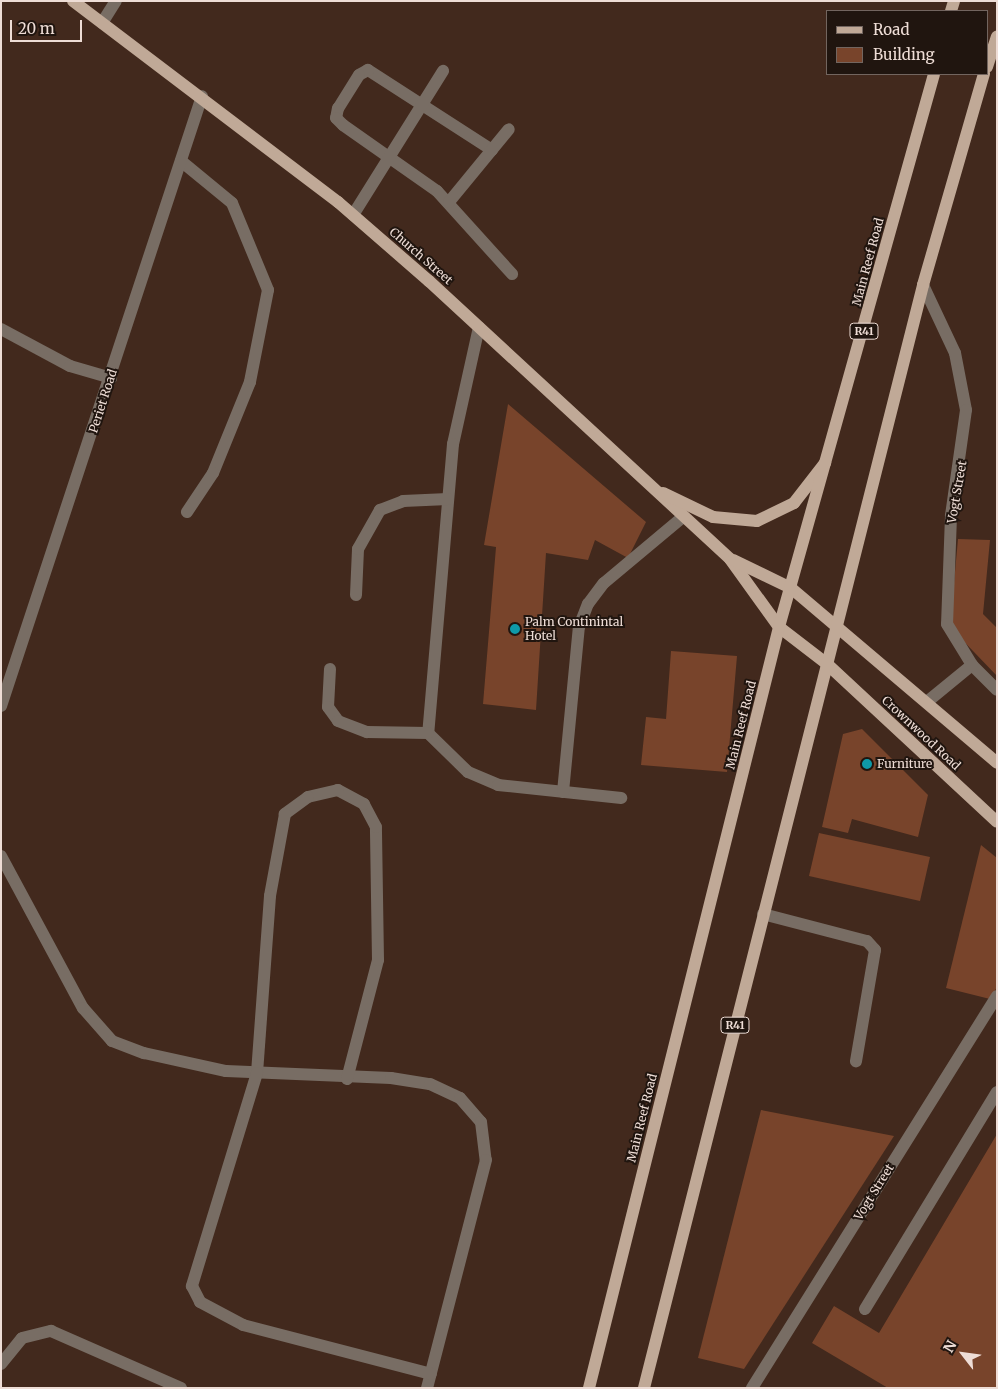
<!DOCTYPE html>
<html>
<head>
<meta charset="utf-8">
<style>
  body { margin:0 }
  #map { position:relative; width:998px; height:1389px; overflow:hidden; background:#42291d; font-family:Merriweather,serif }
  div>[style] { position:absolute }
  .building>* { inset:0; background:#78442b }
  .minor>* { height:12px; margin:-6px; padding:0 6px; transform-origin:6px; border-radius:6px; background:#786d64 }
  .major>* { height:12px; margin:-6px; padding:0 6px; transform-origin:6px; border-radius:6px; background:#c0a997 }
  .dots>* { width:14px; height:14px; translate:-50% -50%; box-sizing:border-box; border:2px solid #20150f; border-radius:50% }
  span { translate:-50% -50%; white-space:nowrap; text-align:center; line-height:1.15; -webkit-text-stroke:4px #20150f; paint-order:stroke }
  .shield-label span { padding:1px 4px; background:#20150f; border:1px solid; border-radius:4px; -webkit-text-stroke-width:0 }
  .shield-label { font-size:11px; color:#eeddd6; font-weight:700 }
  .street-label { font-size:12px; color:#eeddd6 }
  .poi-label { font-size:12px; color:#eeddd6 }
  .left { translate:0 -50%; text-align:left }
  .frame { position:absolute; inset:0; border:2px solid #eeddd6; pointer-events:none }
  .legend { position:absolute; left:826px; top:10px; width:162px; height:65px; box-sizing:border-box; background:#20150f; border:1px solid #72655f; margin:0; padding:6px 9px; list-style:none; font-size:15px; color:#eeddd6 }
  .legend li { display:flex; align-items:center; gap:10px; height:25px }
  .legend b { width:25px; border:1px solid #72655f }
  .north { position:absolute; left:938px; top:1329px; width:50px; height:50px; -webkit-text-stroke:4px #20150f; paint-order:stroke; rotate:300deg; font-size:14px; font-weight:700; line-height:20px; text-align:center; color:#eeddd6 }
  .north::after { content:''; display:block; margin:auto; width:18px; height:22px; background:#eeddd6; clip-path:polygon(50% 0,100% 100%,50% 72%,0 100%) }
  .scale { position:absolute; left:10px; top:20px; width:72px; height:22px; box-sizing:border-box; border:2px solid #eeddd6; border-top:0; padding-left:6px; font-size:15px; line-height:18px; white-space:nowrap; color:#eeddd6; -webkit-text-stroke:4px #20150f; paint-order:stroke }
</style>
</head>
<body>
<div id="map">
  <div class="building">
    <div style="clip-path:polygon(508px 404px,646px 522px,628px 558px,595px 540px,588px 560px,546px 553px,536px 710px,483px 704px,496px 547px,484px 545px)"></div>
    <div style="clip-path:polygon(958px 539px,990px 540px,983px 614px,997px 628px,997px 676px,950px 627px)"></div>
    <div style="clip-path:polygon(671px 651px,737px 656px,727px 772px,641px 765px,646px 717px,666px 719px)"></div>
    <div style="clip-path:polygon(862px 729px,928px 795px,918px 837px,852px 819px,848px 833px,822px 827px,843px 734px)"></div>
    <div style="clip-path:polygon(819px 833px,930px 857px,920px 901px,809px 876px)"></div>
    <div style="clip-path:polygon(981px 845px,997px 858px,997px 987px,990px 999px,946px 988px)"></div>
    <div style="clip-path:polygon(761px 1110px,894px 1136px,744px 1369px,698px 1358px)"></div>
    <div style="clip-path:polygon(997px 1134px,997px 1388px,888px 1388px,812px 1343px,834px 1306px,879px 1333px)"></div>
  </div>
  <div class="minor">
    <div style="left:102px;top:23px;width:26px;rotate:-58deg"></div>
    <div style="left:492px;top:150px;width:148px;rotate:-147.2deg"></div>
    <div style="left:368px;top:70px;width:10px;rotate:151deg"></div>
    <div style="left:359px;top:75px;width:39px;rotate:122deg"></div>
    <div style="left:338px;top:108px;width:10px;rotate:101deg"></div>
    <div style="left:336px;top:118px;width:10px;rotate:45deg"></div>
    <div style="left:343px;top:125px;width:115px;rotate:35.1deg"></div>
    <div style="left:437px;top:191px;width:112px;rotate:47.9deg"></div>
    <div style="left:181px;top:161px;width:66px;rotate:39.5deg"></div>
    <div style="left:232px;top:203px;width:94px;rotate:67.5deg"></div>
    <div style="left:268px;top:290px;width:94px;rotate:101.1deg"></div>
    <div style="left:250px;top:382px;width:98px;rotate:112.1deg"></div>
    <div style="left:213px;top:473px;width:47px;rotate:123.7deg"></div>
    <div style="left:449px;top:202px;width:94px;rotate:-50.6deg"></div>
    <div style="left:353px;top:215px;width:170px;rotate:-58deg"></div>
    <div style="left:923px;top:285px;width:75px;rotate:64.8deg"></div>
    <div style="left:955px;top:353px;width:58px;rotate:79.1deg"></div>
    <div style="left:966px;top:410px;width:107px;rotate:98.1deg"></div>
    <div style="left:951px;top:516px;width:108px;rotate:92.1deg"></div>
    <div style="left:947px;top:624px;width:48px;rotate:58.6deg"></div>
    <div style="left:972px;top:665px;width:35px;rotate:45deg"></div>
    <div style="left:479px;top:327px;width:120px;rotate:102.5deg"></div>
    <div style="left:453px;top:444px;width:290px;rotate:94.9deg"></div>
    <div style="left:428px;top:733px;width:56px;rotate:44.3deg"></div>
    <div style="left:468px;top:772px;width:33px;rotate:23deg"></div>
    <div style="left:498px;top:785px;width:124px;rotate:6deg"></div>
    <div style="left:1px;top:329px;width:78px;rotate:28.2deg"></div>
    <div style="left:70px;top:366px;width:43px;rotate:16.3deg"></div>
    <div style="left:356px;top:595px;width:46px;rotate:-87.5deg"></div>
    <div style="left:358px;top:549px;width:45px;rotate:-60.6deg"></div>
    <div style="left:380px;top:510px;width:25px;rotate:-21deg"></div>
    <div style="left:403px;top:501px;width:45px;rotate:-2.5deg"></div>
    <div style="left:330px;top:669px;width:38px;rotate:93deg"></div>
    <div style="left:328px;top:707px;width:17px;rotate:54deg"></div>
    <div style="left:338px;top:721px;width:31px;rotate:21deg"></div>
    <div style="left:367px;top:732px;width:61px;rotate:0.9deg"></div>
    <div style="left:928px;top:701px;width:57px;rotate:-39.3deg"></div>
    <div style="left:1px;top:706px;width:642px;rotate:-71.76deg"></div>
    <div style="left:563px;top:792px;width:166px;rotate:-84.5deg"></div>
    <div style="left:579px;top:627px;width:25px;rotate:-69deg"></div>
    <div style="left:588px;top:604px;width:26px;rotate:-53deg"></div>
    <div style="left:604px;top:583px;width:103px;rotate:-39.9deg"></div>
    <div style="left:1px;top:856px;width:173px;rotate:61.7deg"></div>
    <div style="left:83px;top:1008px;width:44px;rotate:48.7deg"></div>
    <div style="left:112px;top:1041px;width:34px;rotate:21deg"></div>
    <div style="left:144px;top:1053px;width:84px;rotate:12.4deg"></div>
    <div style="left:226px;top:1071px;width:165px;rotate:2.4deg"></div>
    <div style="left:391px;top:1078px;width:39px;rotate:9deg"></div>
    <div style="left:430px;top:1084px;width:33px;rotate:25deg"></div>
    <div style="left:460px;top:1098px;width:32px;rotate:49deg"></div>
    <div style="left:481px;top:1122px;width:38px;rotate:83deg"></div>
    <div style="left:486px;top:1160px;width:236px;rotate:104.5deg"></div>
    <div style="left:763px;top:914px;width:107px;rotate:14.6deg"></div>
    <div style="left:867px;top:941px;width:12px;rotate:48deg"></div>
    <div style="left:875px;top:950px;width:113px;rotate:99.7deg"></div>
    <div style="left:347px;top:1079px;width:123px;rotate:-75.4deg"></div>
    <div style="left:378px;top:960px;width:133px;rotate:-90.9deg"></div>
    <div style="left:376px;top:827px;width:26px;rotate:-118deg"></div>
    <div style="left:364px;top:804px;width:30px;rotate:-152deg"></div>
    <div style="left:338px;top:790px;width:31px;rotate:167deg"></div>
    <div style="left:308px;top:797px;width:29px;rotate:144deg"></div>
    <div style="left:285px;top:814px;width:83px;rotate:100.4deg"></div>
    <div style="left:270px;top:896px;width:177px;rotate:94.2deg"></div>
    <div style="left:257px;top:1073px;width:223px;rotate:107deg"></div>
    <div style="left:192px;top:1286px;width:18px;rotate:63deg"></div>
    <div style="left:200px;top:1302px;width:49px;rotate:28.1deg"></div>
    <div style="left:243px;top:1325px;width:194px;rotate:14.6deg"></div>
    <div style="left:865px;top:1309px;width:254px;rotate:-58.7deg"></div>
    <div style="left:1px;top:1364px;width:33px;rotate:-51deg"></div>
    <div style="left:22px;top:1338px;width:30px;rotate:-14deg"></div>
    <div style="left:51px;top:1331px;width:142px;rotate:23.7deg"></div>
    <div style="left:752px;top:1388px;width:462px;rotate:-58deg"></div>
  </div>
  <div class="major">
    <div style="left:73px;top:1px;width:333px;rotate:37.2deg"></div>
    <div style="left:338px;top:202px;width:121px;rotate:41deg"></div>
    <div style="left:429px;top:281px;width:410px;rotate:42.7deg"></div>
    <div style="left:730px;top:559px;width:84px;rotate:54.2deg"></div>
    <div style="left:779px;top:627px;width:59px;rotate:37.5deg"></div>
    <div style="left:826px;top:663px;width:233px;rotate:42.9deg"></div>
    <div style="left:951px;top:11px;width:10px;rotate:-73deg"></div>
    <div style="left:987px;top:67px;width:32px;rotate:-72deg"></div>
    <div style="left:663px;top:493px;width:55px;rotate:25.6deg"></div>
    <div style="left:713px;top:517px;width:44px;rotate:5.2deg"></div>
    <div style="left:757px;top:521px;width:41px;rotate:-25.9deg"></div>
    <div style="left:794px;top:503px;width:51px;rotate:-52.2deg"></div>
    <div style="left:733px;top:560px;width:64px;rotate:25.8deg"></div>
    <div style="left:791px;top:588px;width:270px;rotate:40.3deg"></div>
    <div style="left:589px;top:1388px;width:784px;rotate:-75.98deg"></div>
    <div style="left:779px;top:627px;width:574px;rotate:-74.34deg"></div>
    <div style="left:644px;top:1388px;width:1138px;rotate:-75.8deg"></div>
    <div style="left:923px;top:285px;width:220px;rotate:-73.9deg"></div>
  </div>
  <div class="dots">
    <div style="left:515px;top:629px;background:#0f9aa8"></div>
    <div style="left:867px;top:764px;background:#0f9aa8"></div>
  </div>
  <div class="shield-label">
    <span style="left:864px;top:331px">R41</span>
    <span style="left:735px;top:1025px">R41</span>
  </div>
  <div class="street-label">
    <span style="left:421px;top:256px;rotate:41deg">Church Street</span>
    <span style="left:868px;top:262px;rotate:-75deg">Main Reef Road</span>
    <span style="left:103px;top:401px;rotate:-72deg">Periet Road</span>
    <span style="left:957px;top:492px;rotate:-80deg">Vogt Street</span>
    <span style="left:741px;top:725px;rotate:-76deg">Main Reef Road</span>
    <span style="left:921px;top:733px;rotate:43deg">Crownwood Road</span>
    <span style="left:642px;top:1118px;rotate:-76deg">Main Reef Road</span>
    <span style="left:874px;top:1192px;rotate:-58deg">Vogt Street</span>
  </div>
  <div class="poi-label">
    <span class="left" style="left:525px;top:629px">Palm Continintal<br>Hotel</span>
    <span class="left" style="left:877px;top:764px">Furniture</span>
  </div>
  <div class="frame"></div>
  <ul class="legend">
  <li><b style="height:6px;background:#c0a997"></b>Road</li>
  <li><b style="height:14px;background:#78442b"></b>Building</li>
  </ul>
  <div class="north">N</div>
  <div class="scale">20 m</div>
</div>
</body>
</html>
